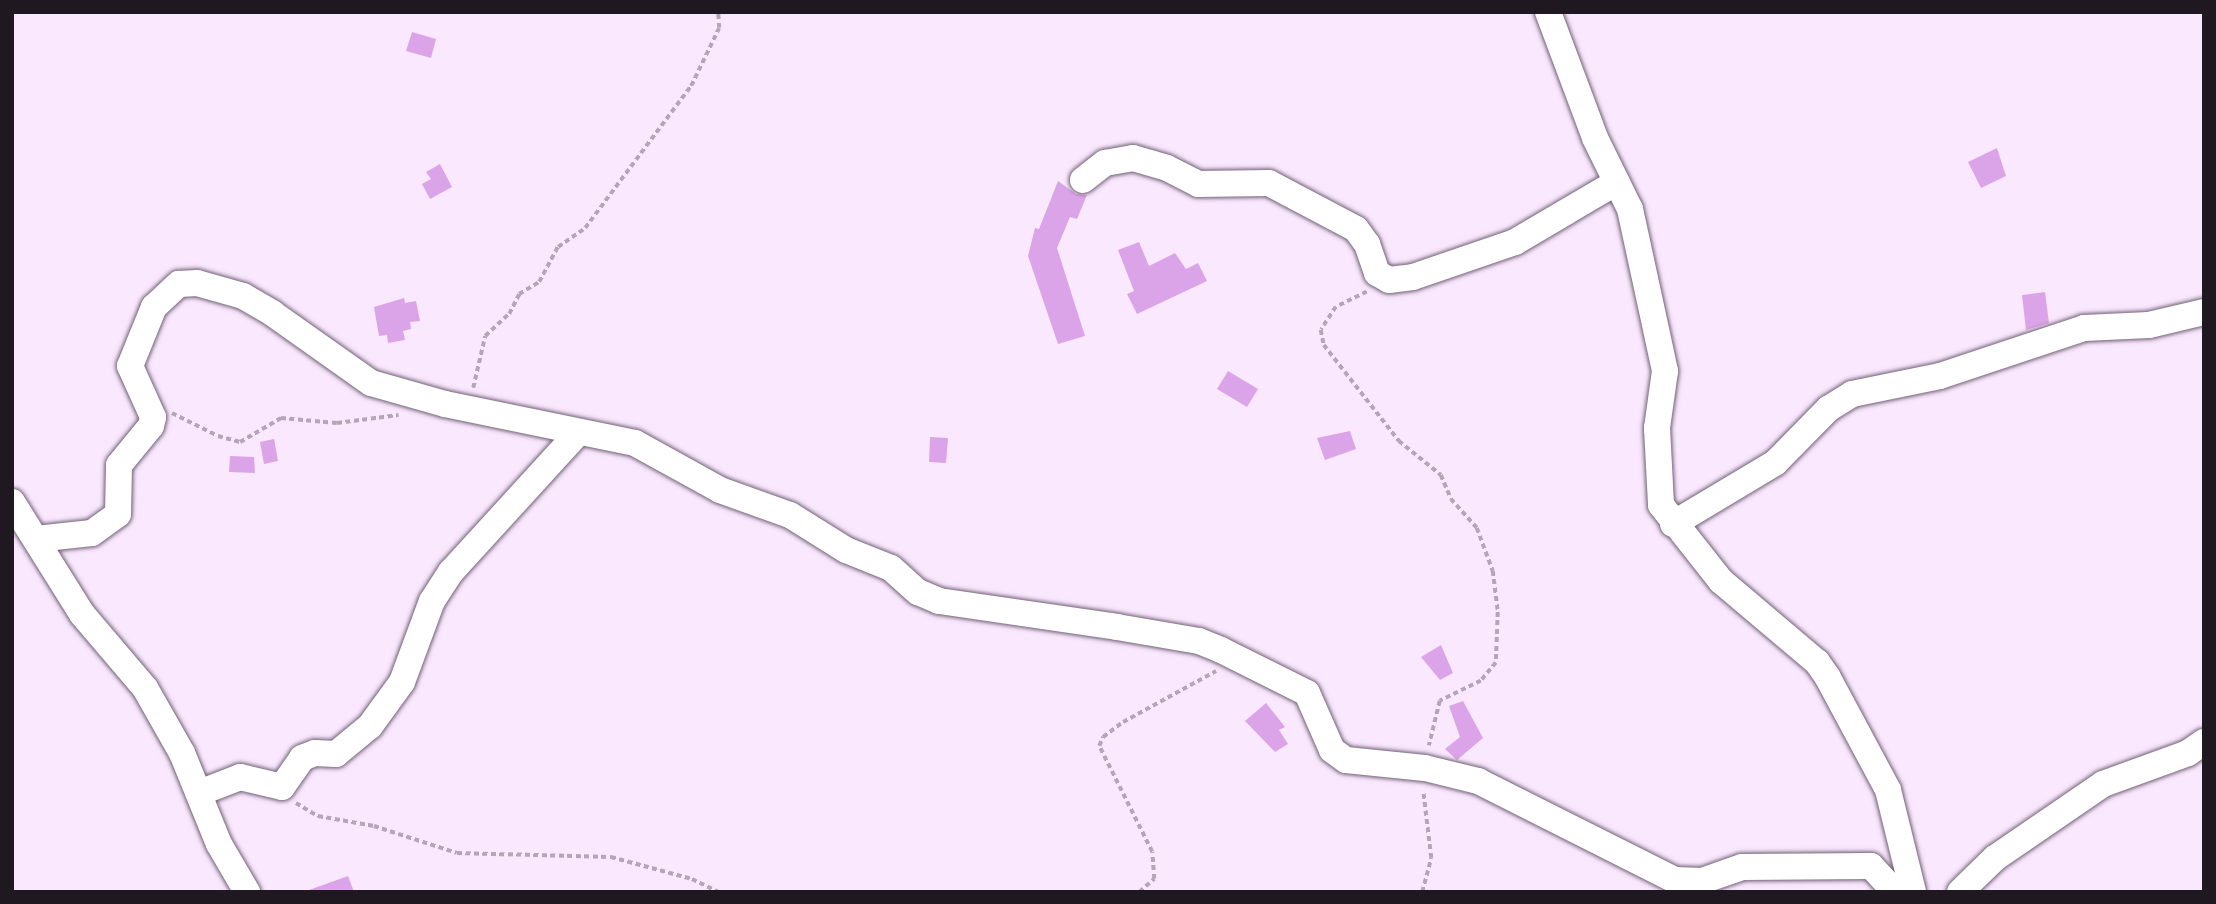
<!DOCTYPE html>
<html>
<head>
<meta charset="utf-8">
<style>
  body { margin:0 }
  #map { position:relative; width:2216px; height:904px; overflow:hidden; background:#fae8fe; font-family:Cabin,sans-serif }
  div>[style] { position:absolute }
  .building>* { inset:0; background:#dca4e8 }
  .path>* { height:3.5px; margin-top:-1.75px; transform-origin:0; background:repeating-linear-gradient(90deg,#b4a5b7 0 5px,transparent 0 8.5px) }
  .roads { filter:drop-shadow(0 0 2px #716175) drop-shadow(0 0 2px #716175) }
  .minor>* { height:26px; margin:-13px; padding:0 13px; transform-origin:13px; border-radius:13px; background:#fff }
  span { translate:-50% -50%; white-space:nowrap; text-align:center; line-height:1.15; -webkit-text-stroke:7px #fae8fe; paint-order:stroke }
  .frame { position:absolute; inset:0; border:14px solid #1f1820; pointer-events:none }
</style>
</head>
<body>
<div id="map">
  <div class="building">
    <div style="clip-path:polygon(412px 32px,436px 39px,431px 58px,406px 51px)"></div>
    <div style="clip-path:polygon(1997px 148px,2006px 176px,1981px 188px,1968px 162px)"></div>
    <div style="clip-path:polygon(440px 164px,452px 187px,430px 199px,422px 184px,431px 179px,426px 172px)"></div>
    <div style="clip-path:polygon(1058px 181px,1076px 194px,1087px 195px,1077px 219px,1070px 217px,1057px 248px,1085px 336px,1058px 344px,1028px 256px,1035px 228px,1039px 229px)"></div>
    <div style="clip-path:polygon(1139px 242px,1149px 266px,1175px 253px,1186px 269px,1198px 263px,1207px 281px,1137px 314px,1127px 294px,1134px 291px,1118px 250px)"></div>
    <div style="clip-path:polygon(2045px 292px,2049px 323px,2026px 330px,2022px 295px)"></div>
    <div style="clip-path:polygon(404px 298px,405px 303px,416px 301px,420px 321px,410px 322px,411px 329px,403px 331px,405px 340px,388px 343px,387px 335px,379px 336px,374px 307px)"></div>
    <div style="clip-path:polygon(1228px 371px,1258px 389px,1247px 407px,1217px 389px)"></div>
    <div style="clip-path:polygon(1350px 431px,1356px 449px,1325px 460px,1317px 438px)"></div>
    <div style="clip-path:polygon(930px 437px,948px 438px,946px 463px,929px 462px)"></div>
    <div style="clip-path:polygon(274px 439px,278px 461px,264px 464px,260px 442px)"></div>
    <div style="clip-path:polygon(230px 456px,254px 457px,255px 473px,229px 472px)"></div>
    <div style="clip-path:polygon(1441px 645px,1453px 673px,1440px 680px,1421px 657px)"></div>
    <div style="clip-path:polygon(1463px 701px,1483px 738px,1457px 760px,1445px 749px,1460px 737px,1449px 706px)"></div>
    <div style="clip-path:polygon(1266px 703px,1285px 727px,1279px 730px,1288px 744px,1275px 752px,1245px 721px)"></div>
    <div style="clip-path:polygon(348px 876px,354px 892px,309px 892px,309px 890px)"></div>
  </div>
  <div class="path">
    <div style="left:1367px;top:292px;width:34px;rotate:154deg"></div>
    <div style="left:1336px;top:307px;width:27px;rotate:123deg"></div>
    <div style="left:1321px;top:330px;width:15px;rotate:79deg"></div>
    <div style="left:1324px;top:345px;width:122px;rotate:52deg"></div>
    <div style="left:1399px;top:441px;width:54px;rotate:39deg"></div>
    <div style="left:1441px;top:475px;width:26px;rotate:67deg"></div>
    <div style="left:1451px;top:499px;width:39px;rotate:48deg"></div>
    <div style="left:1477px;top:528px;width:46px;rotate:69.6deg"></div>
    <div style="left:1493px;top:571px;width:41px;rotate:83deg"></div>
    <div style="left:1498px;top:612px;width:51px;rotate:92.2deg"></div>
    <div style="left:1496px;top:663px;width:23px;rotate:130deg"></div>
    <div style="left:1481px;top:681px;width:46px;rotate:154deg"></div>
    <div style="left:1440px;top:701px;width:46px;rotate:103.7deg"></div>
    <div style="left:473px;top:388px;width:53px;rotate:-77deg"></div>
    <div style="left:485px;top:336px;width:33px;rotate:-43deg"></div>
    <div style="left:509px;top:314px;width:22px;rotate:-63deg"></div>
    <div style="left:519px;top:294px;width:23px;rotate:-31deg"></div>
    <div style="left:539px;top:282px;width:40px;rotate:-62deg"></div>
    <div style="left:558px;top:247px;width:33px;rotate:-35deg"></div>
    <div style="left:585px;top:228px;width:177px;rotate:-53.3deg"></div>
    <div style="left:691px;top:86px;width:64px;rotate:-64.2deg"></div>
    <div style="left:719px;top:28px;width:16px;rotate:-94deg"></div>
    <div style="left:172px;top:413px;width:51px;rotate:26.6deg"></div>
    <div style="left:218px;top:436px;width:23px;rotate:15deg"></div>
    <div style="left:240px;top:442px;width:48px;rotate:-30.3deg"></div>
    <div style="left:281px;top:418px;width:56px;rotate:5.1deg"></div>
    <div style="left:337px;top:423px;width:62px;rotate:-7.5deg"></div>
    <div style="left:296px;top:803px;width:26px;rotate:31deg"></div>
    <div style="left:318px;top:816px;width:57px;rotate:10.1deg"></div>
    <div style="left:374px;top:826px;width:87px;rotate:18deg"></div>
    <div style="left:457px;top:853px;width:154px;rotate:1.5deg"></div>
    <div style="left:611px;top:857px;width:84px;rotate:15.2deg"></div>
    <div style="left:692px;top:879px;width:30px;rotate:26deg"></div>
    <div style="left:1139px;top:892px;width:20px;rotate:-41deg"></div>
    <div style="left:1154px;top:879px;width:27px;rotate:-94deg"></div>
    <div style="left:1152px;top:852px;width:119px;rotate:-116.6deg"></div>
    <div style="left:1099px;top:746px;width:10px;rotate:-66deg"></div>
    <div style="left:1103px;top:737px;width:25px;rotate:-37deg"></div>
    <div style="left:1123px;top:722px;width:106px;rotate:-28.7deg"></div>
    <div style="left:1422px;top:892px;width:35px;rotate:-75deg"></div>
    <div style="left:1431px;top:858px;width:67px;rotate:-96.8deg"></div>
  </div>
  <div class="roads">
    <div class="minor">
      <div style="left:1548px;top:12px;width:134px;rotate:69.5deg"></div>
      <div style="left:1595px;top:138px;width:79px;rotate:63.8deg"></div>
      <div style="left:1630px;top:209px;width:166px;rotate:77.8deg"></div>
      <div style="left:1665px;top:371px;width:58px;rotate:98deg"></div>
      <div style="left:1657px;top:428px;width:77px;rotate:87deg"></div>
      <div style="left:1661px;top:505px;width:97px;rotate:51.7deg"></div>
      <div style="left:1721px;top:581px;width:126px;rotate:40.2deg"></div>
      <div style="left:1817px;top:662px;width:19px;rotate:55deg"></div>
      <div style="left:1828px;top:678px;width:127px;rotate:61.8deg"></div>
      <div style="left:1888px;top:790px;width:105px;rotate:76.2deg"></div>
      <div style="left:1083px;top:180px;width:28px;rotate:-38deg"></div>
      <div style="left:1105px;top:163px;width:28px;rotate:-10deg"></div>
      <div style="left:1133px;top:158px;width:35px;rotate:16deg"></div>
      <div style="left:1167px;top:168px;width:35px;rotate:27deg"></div>
      <div style="left:1198px;top:184px;width:71px;rotate:-0.8deg"></div>
      <div style="left:1269px;top:183px;width:98px;rotate:27.9deg"></div>
      <div style="left:1356px;top:229px;width:19px;rotate:54deg"></div>
      <div style="left:1367px;top:244px;width:31px;rotate:71deg"></div>
      <div style="left:1377px;top:273px;width:14px;rotate:30deg"></div>
      <div style="left:1389px;top:280px;width:24px;rotate:-7deg"></div>
      <div style="left:1413px;top:277px;width:108px;rotate:-18.9deg"></div>
      <div style="left:1515px;top:242px;width:118px;rotate:-30.5deg"></div>
      <div style="left:12px;top:502px;width:132px;rotate:58deg"></div>
      <div style="left:82px;top:614px;width:97px;rotate:49.6deg"></div>
      <div style="left:145px;top:688px;width:75px;rotate:60.4deg"></div>
      <div style="left:182px;top:753px;width:98px;rotate:67.9deg"></div>
      <div style="left:219px;top:844px;width:56px;rotate:59.7deg"></div>
      <div style="left:1673px;top:524px;width:119px;rotate:-30.9deg"></div>
      <div style="left:1775px;top:463px;width:76px;rotate:-45.5deg"></div>
      <div style="left:1828px;top:409px;width:28px;rotate:-32deg"></div>
      <div style="left:1852px;top:394px;width:90px;rotate:-11.6deg"></div>
      <div style="left:1940px;top:376px;width:152px;rotate:-18.4deg"></div>
      <div style="left:2084px;top:328px;width:65px;rotate:-2.6deg"></div>
      <div style="left:2149px;top:325px;width:57px;rotate:-13.3deg"></div>
      <div style="left:36px;top:539px;width:56px;rotate:-6.1deg"></div>
      <div style="left:92px;top:533px;width:32px;rotate:-36deg"></div>
      <div style="left:118px;top:514px;width:49px;rotate:-88.8deg"></div>
      <div style="left:119px;top:465px;width:50px;rotate:-50.6deg"></div>
      <div style="left:151px;top:426px;width:9px;rotate:-77deg"></div>
      <div style="left:153px;top:417px;width:56px;rotate:-114.3deg"></div>
      <div style="left:130px;top:366px;width:64px;rotate:-67.9deg"></div>
      <div style="left:154px;top:307px;width:34px;rotate:-43deg"></div>
      <div style="left:179px;top:284px;width:18px;rotate:-3deg"></div>
      <div style="left:197px;top:283px;width:48px;rotate:15.8deg"></div>
      <div style="left:243px;top:296px;width:34px;rotate:30deg"></div>
      <div style="left:272px;top:313px;width:121px;rotate:35.3deg"></div>
      <div style="left:371px;top:383px;width:77px;rotate:15.8deg"></div>
      <div style="left:445px;top:404px;width:194px;rotate:11.6deg"></div>
      <div style="left:635px;top:443px;width:97px;rotate:28.9deg"></div>
      <div style="left:720px;top:490px;width:74px;rotate:19.7deg"></div>
      <div style="left:790px;top:515px;width:66px;rotate:32deg"></div>
      <div style="left:846px;top:550px;width:48px;rotate:21.8deg"></div>
      <div style="left:891px;top:568px;width:36px;rotate:42deg"></div>
      <div style="left:918px;top:592px;width:23px;rotate:23deg"></div>
      <div style="left:939px;top:601px;width:180px;rotate:8.3deg"></div>
      <div style="left:1117px;top:627px;width:83px;rotate:9.7deg"></div>
      <div style="left:1199px;top:641px;width:24px;rotate:22deg"></div>
      <div style="left:1221px;top:650px;width:96px;rotate:26.6deg"></div>
      <div style="left:1307px;top:693px;width:62px;rotate:66.3deg"></div>
      <div style="left:1332px;top:750px;width:17px;rotate:36deg"></div>
      <div style="left:1346px;top:760px;width:79px;rotate:5.8deg"></div>
      <div style="left:1425px;top:768px;width:55px;rotate:13.8deg"></div>
      <div style="left:1478px;top:781px;width:220px;rotate:26.7deg"></div>
      <div style="left:1675px;top:880px;width:27px;rotate:2deg"></div>
      <div style="left:1702px;top:881px;width:42px;rotate:-19.3deg"></div>
      <div style="left:1742px;top:867px;width:129px;rotate:-0.4deg"></div>
      <div style="left:1871px;top:866px;width:35px;rotate:47deg"></div>
      <div style="left:199px;top:793px;width:44px;rotate:-21.3deg"></div>
      <div style="left:240px;top:777px;width:43px;rotate:13.4deg"></div>
      <div style="left:282px;top:787px;width:35px;rotate:-55deg"></div>
      <div style="left:302px;top:758px;width:14px;rotate:-21deg"></div>
      <div style="left:315px;top:753px;width:21px;rotate:3deg"></div>
      <div style="left:336px;top:754px;width:44px;rotate:-39.5deg"></div>
      <div style="left:370px;top:726px;width:54px;rotate:-54deg"></div>
      <div style="left:402px;top:682px;width:86px;rotate:-69.7deg"></div>
      <div style="left:432px;top:601px;width:35px;rotate:-57deg"></div>
      <div style="left:451px;top:572px;width:188px;rotate:-47.6deg"></div>
      <div style="left:1960px;top:892px;width:49px;rotate:-44.2deg"></div>
      <div style="left:1995px;top:858px;width:131px;rotate:-34.4deg"></div>
      <div style="left:2103px;top:784px;width:90px;rotate:-20deg"></div>
      <div style="left:2188px;top:753px;width:19px;rotate:-35deg"></div>
    </div>
  </div>
  <div class="frame"></div>
</div>
</body>
</html>
